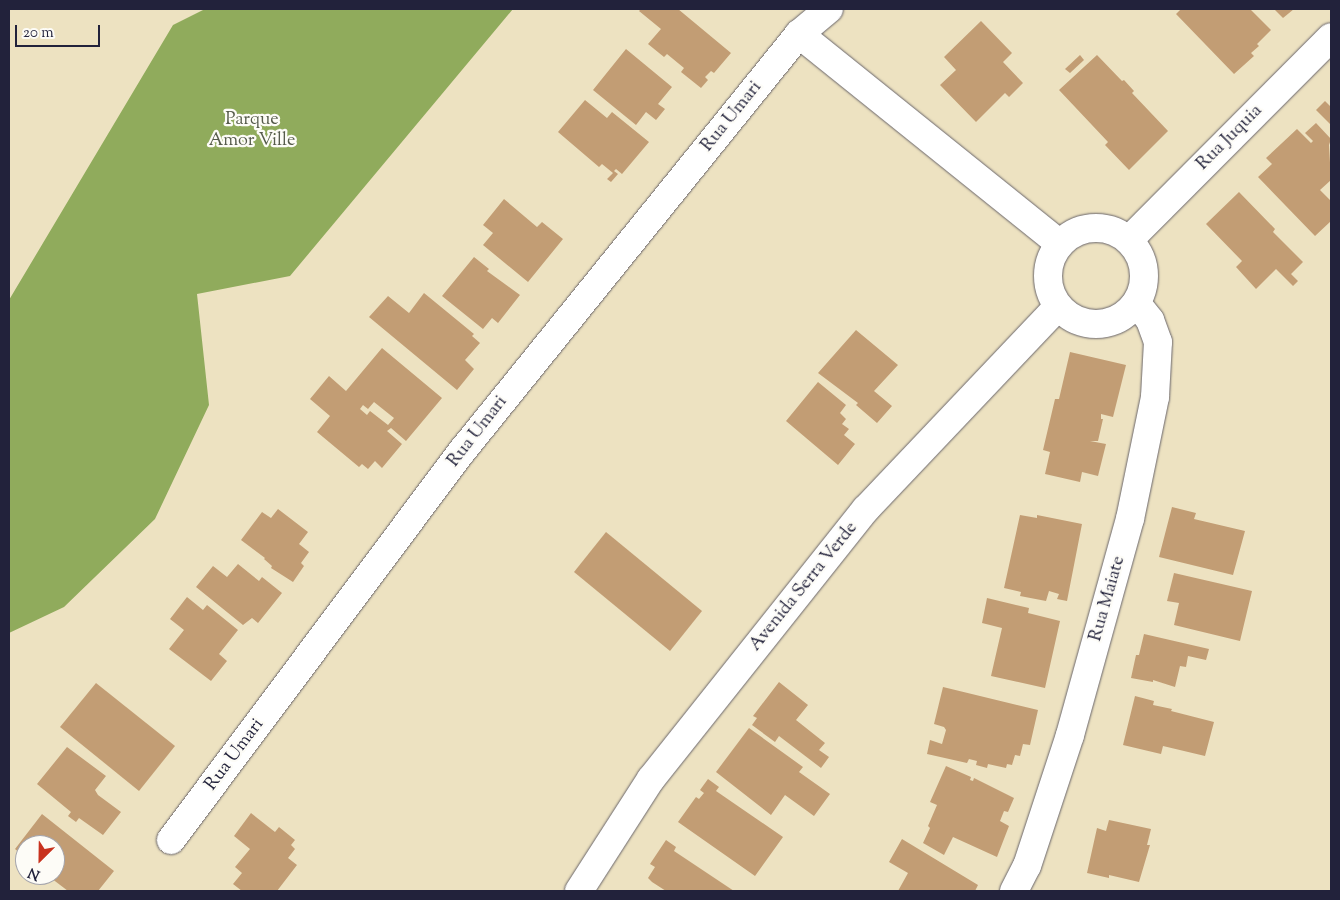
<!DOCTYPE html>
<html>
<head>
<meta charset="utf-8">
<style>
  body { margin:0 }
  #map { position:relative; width:1340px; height:900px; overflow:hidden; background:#ede2c1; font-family:"Sorts Mill Goudy",serif }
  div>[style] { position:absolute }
  .forest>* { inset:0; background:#90ab5c }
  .building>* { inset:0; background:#c29d74 }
  .roads { filter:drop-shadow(0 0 1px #69656a) drop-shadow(0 0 1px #69656a) }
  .minor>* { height:28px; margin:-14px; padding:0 14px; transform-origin:14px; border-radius:14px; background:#fff }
  .minor>.ring { margin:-14px; padding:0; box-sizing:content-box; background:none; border:28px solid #fff; border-radius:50% }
  span { translate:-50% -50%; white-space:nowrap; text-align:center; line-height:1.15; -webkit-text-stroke:4.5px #fdfcf7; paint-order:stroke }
  .street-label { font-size:18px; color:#22223b }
  .park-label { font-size:18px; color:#565b4b }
  .frame { position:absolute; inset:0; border:10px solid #22223b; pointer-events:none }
  .north { position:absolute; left:15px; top:835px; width:50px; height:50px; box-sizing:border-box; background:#fdfcf7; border:1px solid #a5a5ac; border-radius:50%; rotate:203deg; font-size:14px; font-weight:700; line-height:20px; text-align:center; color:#22223b }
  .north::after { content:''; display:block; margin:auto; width:18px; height:22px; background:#c8321e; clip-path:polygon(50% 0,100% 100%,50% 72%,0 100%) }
  .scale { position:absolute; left:15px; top:25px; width:85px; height:22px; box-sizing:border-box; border:2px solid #22223b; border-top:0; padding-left:6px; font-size:15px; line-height:18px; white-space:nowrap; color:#22223b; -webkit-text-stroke:4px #fdfcf7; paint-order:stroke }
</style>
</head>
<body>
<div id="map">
  <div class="forest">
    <div style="clip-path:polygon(205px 9px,513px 9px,290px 276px,197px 294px,209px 405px,155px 519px,64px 607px,9px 633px,9px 300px,173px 25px)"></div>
  </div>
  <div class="building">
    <div style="clip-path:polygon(641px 9px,678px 9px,731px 53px,714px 73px,711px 71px,705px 77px,708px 80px,701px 88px,681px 72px,684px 68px,667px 54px,664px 57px,648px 44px,661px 29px,639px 11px)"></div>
    <div style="clip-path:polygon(1181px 9px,1250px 9px,1271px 30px,1257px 44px,1259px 46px,1251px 53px,1254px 56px,1234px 74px,1176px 14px)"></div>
    <div style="clip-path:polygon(1274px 9px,1294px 9px,1283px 18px)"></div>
    <div style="clip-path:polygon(981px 21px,1012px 53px,1003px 62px,1023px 83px,1009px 97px,1005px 93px,976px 122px,940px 85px,956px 70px,944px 57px)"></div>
    <div style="clip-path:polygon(626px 49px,672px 87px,658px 104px,665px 109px,656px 120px,646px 112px,636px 125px,593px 90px)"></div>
    <div style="clip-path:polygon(1080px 55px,1084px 60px,1070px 73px,1065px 69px)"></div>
    <div style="clip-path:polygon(1097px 55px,1122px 81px,1124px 80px,1134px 91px,1132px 93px,1168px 131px,1129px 170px,1105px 145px,1108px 142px,1059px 90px)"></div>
    <div style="clip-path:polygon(585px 100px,607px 118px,612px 112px,649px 142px,622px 174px,616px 169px,614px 171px,618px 174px,611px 182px,607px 179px,613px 173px,602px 164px,599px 167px,558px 132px)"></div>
    <div style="clip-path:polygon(1325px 101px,1331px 107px,1331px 125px,1316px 110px)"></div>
    <div style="clip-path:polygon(1316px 123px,1331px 139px,1329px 145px,1331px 180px,1320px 190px,1331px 201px,1331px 221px,1315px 236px,1258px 177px,1272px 164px,1266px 158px,1297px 129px,1311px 143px,1313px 141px,1305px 133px)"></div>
    <div style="clip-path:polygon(1239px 192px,1275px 229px,1273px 232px,1303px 262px,1291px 274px,1298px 281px,1293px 286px,1276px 269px,1256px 289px,1236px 267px,1242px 261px,1206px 224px)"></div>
    <div style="clip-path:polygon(504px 199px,537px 227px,542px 222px,563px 239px,528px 282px,483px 245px,493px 233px,483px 225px)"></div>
    <div style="clip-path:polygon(474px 257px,489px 269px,487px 271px,520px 295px,498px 323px,492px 318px,483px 329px,442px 296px)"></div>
    <div style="clip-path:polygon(424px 293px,474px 334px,472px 336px,480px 343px,465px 360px,474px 369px,457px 390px,369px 317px,388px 296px,409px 313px)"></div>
    <div style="clip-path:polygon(856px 330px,898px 365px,874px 391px,892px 406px,877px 423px,856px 405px,858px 403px,818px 373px)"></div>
    <div style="clip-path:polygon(evenodd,382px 348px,442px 398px,406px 441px,391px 428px,387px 431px,402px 444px,382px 468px,375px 461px,368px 469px,362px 464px,359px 467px,317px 432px,330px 416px,310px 399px,329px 376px,346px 391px,382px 348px,374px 402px,394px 418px,388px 425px,370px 411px,367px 415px,360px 409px,363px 405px,368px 409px,374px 402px)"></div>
    <div style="clip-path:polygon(1070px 352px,1126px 365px,1113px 417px,1101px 414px,1101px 419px,1103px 419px,1098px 441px,1090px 441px,1106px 444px,1098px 476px,1082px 472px,1080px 482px,1045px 474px,1050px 452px,1043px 450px,1055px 399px,1059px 399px)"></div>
    <div style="clip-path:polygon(818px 382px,846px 405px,840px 413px,846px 419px,842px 424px,849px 429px,844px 435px,855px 444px,838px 465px,786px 421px)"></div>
    <div style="clip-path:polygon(1172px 507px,1196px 513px,1194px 519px,1245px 531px,1233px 575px,1159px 557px)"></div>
    <div style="clip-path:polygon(278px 509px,308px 532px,299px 544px,309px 552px,301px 563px,304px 566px,293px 582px,271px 568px,272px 566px,264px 559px,265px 558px,241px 540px,262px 512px,271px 518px)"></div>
    <div style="clip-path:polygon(1020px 515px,1037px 518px,1037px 515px,1082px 524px,1067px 601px,1057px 599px,1059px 594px,1049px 591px,1046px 601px,1020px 596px,1021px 592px,1004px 588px)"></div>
    <div style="clip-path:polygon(606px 532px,702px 611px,670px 651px,574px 572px)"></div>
    <div style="clip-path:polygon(238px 564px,259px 581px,262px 577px,282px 593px,258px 623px,252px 618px,243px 625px,196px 587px,213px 566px,227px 577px)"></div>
    <div style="clip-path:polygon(1174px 573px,1252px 591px,1240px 641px,1174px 625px,1179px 603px,1167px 601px)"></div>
    <div style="clip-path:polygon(187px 597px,203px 610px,207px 605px,238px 630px,219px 654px,227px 661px,211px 681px,169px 649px,184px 630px,170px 619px)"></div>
    <div style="clip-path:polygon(987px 598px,1029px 608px,1028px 613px,1060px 621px,1045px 688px,991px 676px,1002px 628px,982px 623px)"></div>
    <div style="clip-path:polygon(1144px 634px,1209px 649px,1206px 660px,1188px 656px,1186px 667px,1180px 666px,1175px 687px,1153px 680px,1153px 682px,1131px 678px,1136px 655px,1139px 655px)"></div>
    <div style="clip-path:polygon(779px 682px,808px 705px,796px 720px,825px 743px,819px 750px,829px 757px,821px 768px,779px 736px,775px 742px,752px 725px,757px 718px,753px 716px)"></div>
    <div style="clip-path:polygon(96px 683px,175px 746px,139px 791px,60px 727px)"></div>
    <div style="clip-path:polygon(943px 687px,1038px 710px,1030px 745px,1023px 744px,1020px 756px,1015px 755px,1012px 765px,1007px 764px,1006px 768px,988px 764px,987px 768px,976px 765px,977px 761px,969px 759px,967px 763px,927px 754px,930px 740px,942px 744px,946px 730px,944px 727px,934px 724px)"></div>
    <div style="clip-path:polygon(1135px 696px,1154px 701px,1153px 705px,1172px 709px,1171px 711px,1214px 722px,1205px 756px,1163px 746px,1161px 754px,1123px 745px)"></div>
    <div style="clip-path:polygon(749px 728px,803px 767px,799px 772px,830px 794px,814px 816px,785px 795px,771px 815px,716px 772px)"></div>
    <div style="clip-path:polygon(67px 747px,106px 776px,95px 790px,98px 795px,121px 812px,103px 835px,79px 818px,76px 822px,68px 816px,71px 812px,37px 784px)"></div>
    <div style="clip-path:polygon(946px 766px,971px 777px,970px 780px,973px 781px,974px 778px,1014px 798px,1008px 812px,1004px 811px,1000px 821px,1009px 826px,997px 857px,953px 837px,944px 855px,923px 843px,930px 828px,928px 826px,937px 805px,930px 802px)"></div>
    <div style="clip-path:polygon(708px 779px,719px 787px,716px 791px,783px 837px,755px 876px,678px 822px,696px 797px,699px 799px,704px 793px,700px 790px)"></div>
    <div style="clip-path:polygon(251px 813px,275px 832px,279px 827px,295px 840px,291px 845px,295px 849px,288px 858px,297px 865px,277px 891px,242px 891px,233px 884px,242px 873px,235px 867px,250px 849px,234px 836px)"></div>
    <div style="clip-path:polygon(42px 814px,114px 871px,98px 891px,68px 891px,47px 875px,55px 875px,55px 845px,25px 845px,25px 857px,15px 849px)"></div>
    <div style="clip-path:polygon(1109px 820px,1151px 829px,1147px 845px,1150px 845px,1139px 882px,1109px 875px,1109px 878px,1087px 873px,1097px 828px,1106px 831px)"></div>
    <div style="clip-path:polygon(902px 839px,978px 885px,975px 891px,898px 891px,908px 873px,889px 862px)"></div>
    <div style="clip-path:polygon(666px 840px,676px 847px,674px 851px,734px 891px,666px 891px,652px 882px,648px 878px,655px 867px,650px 864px)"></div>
  </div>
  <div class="roads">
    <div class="minor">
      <div style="left:799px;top:34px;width:334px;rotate:38.8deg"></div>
      <div class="ring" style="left:1048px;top:228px;width:68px;height:68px"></div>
      <div style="left:1129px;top:240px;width:286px;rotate:-45.1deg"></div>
      <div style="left:171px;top:840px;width:487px;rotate:-53.2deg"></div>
      <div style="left:463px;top:450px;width:535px;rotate:-51.07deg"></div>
      <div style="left:799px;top:34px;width:39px;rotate:-40deg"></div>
      <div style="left:579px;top:891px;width:133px;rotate:-57.3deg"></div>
      <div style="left:651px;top:779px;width:345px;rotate:-51.5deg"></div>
      <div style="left:866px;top:509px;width:279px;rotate:-46.5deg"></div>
      <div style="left:1014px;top:891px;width:28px;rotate:-63deg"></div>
      <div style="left:1027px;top:866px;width:138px;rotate:-71.8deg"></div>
      <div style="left:1070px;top:735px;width:224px;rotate:-74.5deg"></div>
      <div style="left:1130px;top:519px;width:125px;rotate:-78.4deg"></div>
      <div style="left:1155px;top:397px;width:55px;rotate:-86.9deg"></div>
      <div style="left:1158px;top:342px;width:23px;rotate:-110deg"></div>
      <div style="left:1150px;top:320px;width:22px;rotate:-129deg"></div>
    </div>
  </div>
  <div class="street-label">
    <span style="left:732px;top:117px;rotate:-51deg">Rua Umari</span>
    <span style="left:1230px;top:138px;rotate:-45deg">Rua Juquia</span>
    <span style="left:478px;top:432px;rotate:-52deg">Rua Umari</span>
    <span style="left:804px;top:587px;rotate:-51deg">Avenida Serra Verde</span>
    <span style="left:1108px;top:599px;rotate:-74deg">Rua Maiate</span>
    <span style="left:235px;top:755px;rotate:-53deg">Rua Umari</span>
  </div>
  <div class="park-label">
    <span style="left:252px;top:131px">Parque<br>Amor Ville</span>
  </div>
  <div class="frame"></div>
  <div class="north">N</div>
  <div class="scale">20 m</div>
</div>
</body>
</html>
